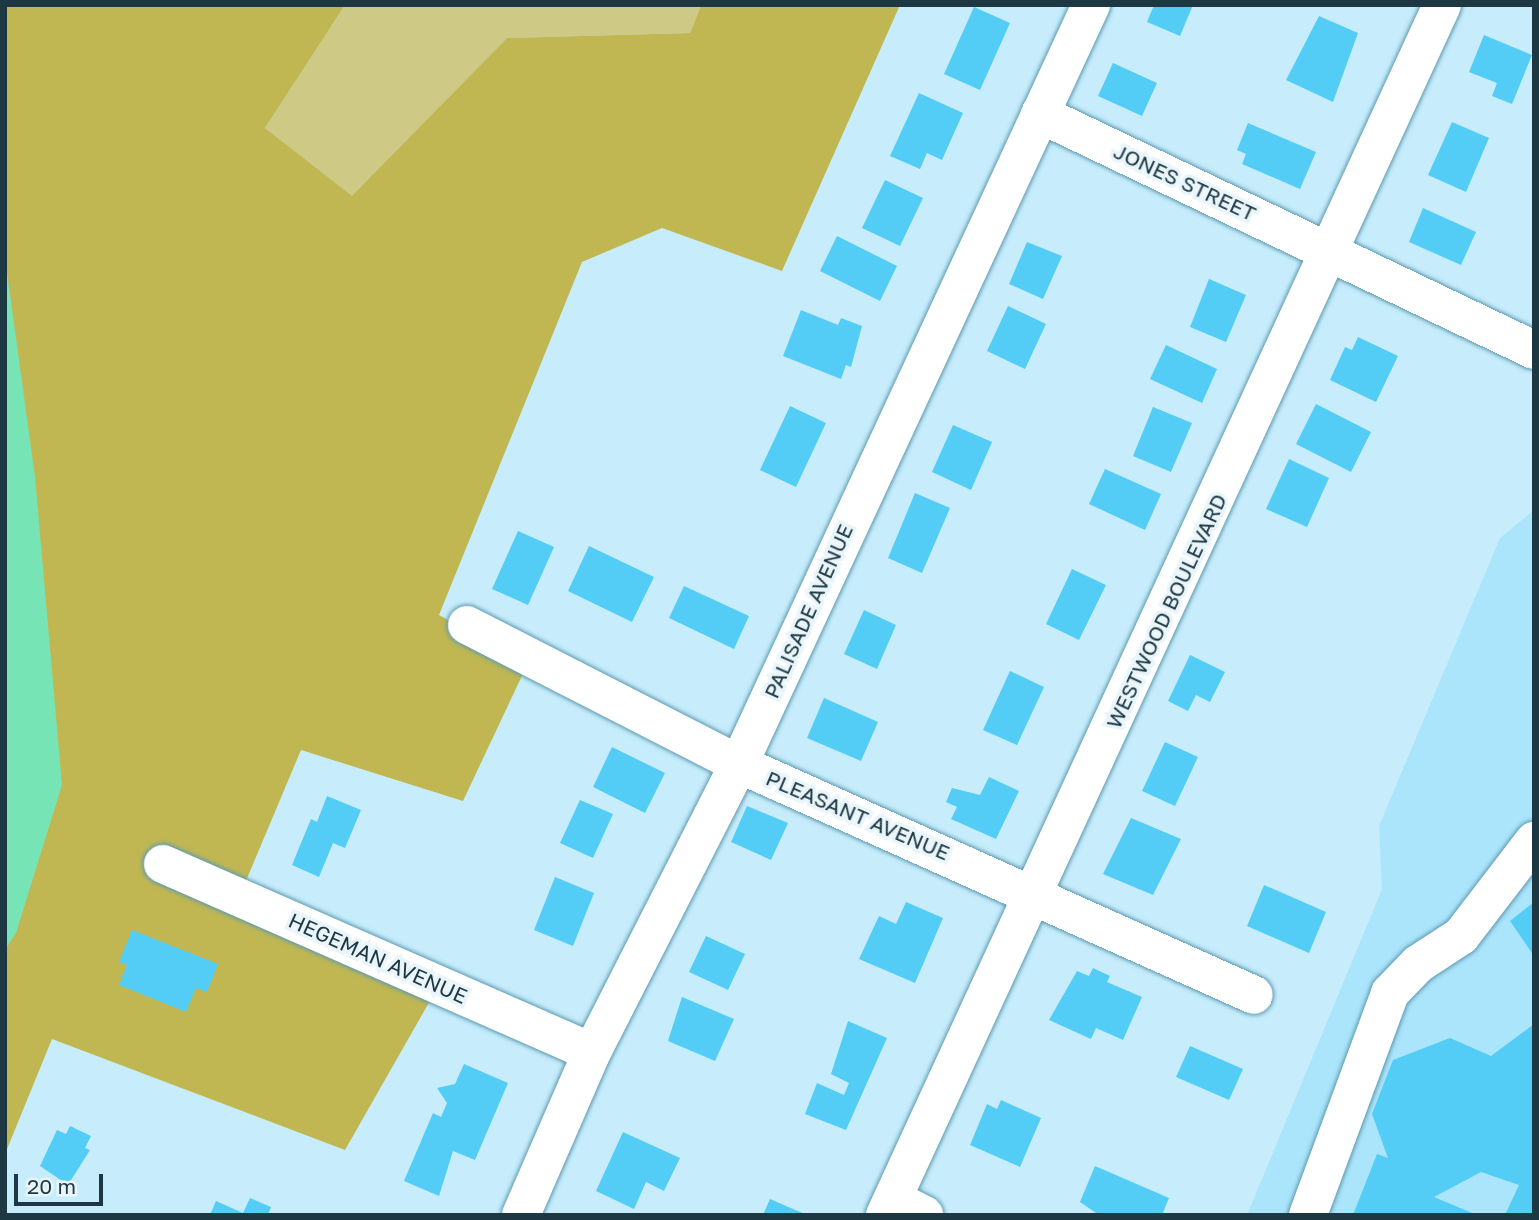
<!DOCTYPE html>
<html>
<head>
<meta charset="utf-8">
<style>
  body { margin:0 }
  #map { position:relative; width:1539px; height:1220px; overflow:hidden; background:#c7edfc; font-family:"Golos Text",sans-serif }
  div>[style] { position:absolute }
  .built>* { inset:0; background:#abe5fc }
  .green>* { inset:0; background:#cec985 }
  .forest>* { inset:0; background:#c0b753 }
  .water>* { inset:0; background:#77e4b6 }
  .building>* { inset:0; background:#53cdf6 }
  .roads { filter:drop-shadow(0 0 2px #5b99b1) drop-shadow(0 0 2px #5b99b1) }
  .minor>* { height:38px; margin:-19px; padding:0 19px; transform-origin:19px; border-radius:19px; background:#fff }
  span { translate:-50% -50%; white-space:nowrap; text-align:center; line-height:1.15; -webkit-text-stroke:7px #e9f5fa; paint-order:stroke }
  .street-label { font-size:21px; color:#1d3842 }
  .frame { position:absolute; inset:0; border:7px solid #1d3842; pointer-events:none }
  .scale { position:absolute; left:14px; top:1174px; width:89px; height:32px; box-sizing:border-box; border:4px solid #1d3842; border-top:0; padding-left:9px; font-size:21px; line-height:24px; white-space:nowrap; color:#1d3842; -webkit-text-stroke:5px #e9f5fa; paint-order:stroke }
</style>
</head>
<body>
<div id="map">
  <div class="built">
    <div style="clip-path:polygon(1534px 510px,1534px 1215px,1247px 1215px,1382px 889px,1379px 826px,1500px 538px)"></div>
  </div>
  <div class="green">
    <div style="clip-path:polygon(345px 5px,701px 5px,690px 33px,507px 38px,352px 197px,265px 128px)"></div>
  </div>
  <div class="forest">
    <div style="clip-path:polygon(5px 5px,345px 5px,265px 128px,352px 196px,507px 38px,690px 33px,701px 5px,900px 5px,782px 271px,662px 228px,582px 262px,439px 615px,528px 663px,463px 801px,301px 750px,235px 907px,435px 992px,345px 1150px,52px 1039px,5px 1154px)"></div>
  </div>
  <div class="water">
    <div style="clip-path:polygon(5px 258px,35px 477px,62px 785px,16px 933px,5px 950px)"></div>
  </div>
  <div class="building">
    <div style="clip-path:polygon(1154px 5px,1193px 5px,1180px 36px,1147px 22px)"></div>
    <div style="clip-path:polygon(974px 7px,1010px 23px,980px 90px,944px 74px)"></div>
    <div style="clip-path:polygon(1319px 16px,1358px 33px,1333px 102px,1286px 80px)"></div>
    <div style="clip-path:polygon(1484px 35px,1532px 55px,1512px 104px,1492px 96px,1497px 83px,1469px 72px)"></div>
    <div style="clip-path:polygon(1113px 63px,1157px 83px,1142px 116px,1098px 96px)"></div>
    <div style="clip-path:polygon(919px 93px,963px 113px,942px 160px,927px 153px,920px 169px,890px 156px)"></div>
    <div style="clip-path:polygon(1452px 122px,1489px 138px,1466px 192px,1428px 175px)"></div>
    <div style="clip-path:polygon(1248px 123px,1316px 152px,1300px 189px,1242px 164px,1246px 154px,1237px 150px)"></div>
    <div style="clip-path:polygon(885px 180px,923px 198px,900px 246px,862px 228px)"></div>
    <div style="clip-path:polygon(1423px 208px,1476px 232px,1461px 265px,1409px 242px)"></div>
    <div style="clip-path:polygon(837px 236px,897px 266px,880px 301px,820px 271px)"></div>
    <div style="clip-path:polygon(1027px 242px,1062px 256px,1043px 299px,1009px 284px)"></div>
    <div style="clip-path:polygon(1209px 279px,1246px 295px,1226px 342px,1190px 327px)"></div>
    <div style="clip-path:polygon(1008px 306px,1046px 324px,1025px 369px,987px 351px)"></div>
    <div style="clip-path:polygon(801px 310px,838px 325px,841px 318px,862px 326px,851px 367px,846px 365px,841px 379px,783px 356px)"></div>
    <div style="clip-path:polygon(1358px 337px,1398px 356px,1376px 402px,1330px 380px,1345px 347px,1352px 350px)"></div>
    <div style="clip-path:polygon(1166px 345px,1217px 369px,1202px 403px,1150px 379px)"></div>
    <div style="clip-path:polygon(1316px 404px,1371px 432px,1351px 472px,1296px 444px)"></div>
    <div style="clip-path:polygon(790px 406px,826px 423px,796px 487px,760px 470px)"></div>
    <div style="clip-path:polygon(1153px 407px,1192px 423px,1171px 472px,1133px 456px)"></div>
    <div style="clip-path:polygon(953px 425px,992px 442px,971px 490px,932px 472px)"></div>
    <div style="clip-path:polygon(1289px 459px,1329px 478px,1307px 527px,1266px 509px)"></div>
    <div style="clip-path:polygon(1105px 469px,1161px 494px,1145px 530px,1089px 504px)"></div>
    <div style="clip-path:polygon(915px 493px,950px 508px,922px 573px,888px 558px)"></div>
    <div style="clip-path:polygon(518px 531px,554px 547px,528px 605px,492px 589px)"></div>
    <div style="clip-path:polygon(589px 546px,654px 577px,632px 622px,568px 591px)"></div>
    <div style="clip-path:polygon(1072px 569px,1106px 585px,1079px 640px,1046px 624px)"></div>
    <div style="clip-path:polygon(684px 586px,749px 616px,734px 649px,669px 618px)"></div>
    <div style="clip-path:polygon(864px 610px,896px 625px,877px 669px,844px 654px)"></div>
    <div style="clip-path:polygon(1190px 655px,1225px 672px,1210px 702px,1196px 695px,1188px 711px,1168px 701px)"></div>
    <div style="clip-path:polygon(1010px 671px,1044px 687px,1017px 745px,983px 730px)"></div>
    <div style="clip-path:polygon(824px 698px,878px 722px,861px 761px,807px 738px)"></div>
    <div style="clip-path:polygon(1165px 742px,1198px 757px,1175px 806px,1142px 791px)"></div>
    <div style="clip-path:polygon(612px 747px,665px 773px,645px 813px,593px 787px)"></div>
    <div style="clip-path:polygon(989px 777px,1019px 791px,996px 839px,951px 819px,957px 807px,946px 802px,952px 788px,980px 795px)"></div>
    <div style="clip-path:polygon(327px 796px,361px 810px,345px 848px,333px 843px,319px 877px,292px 865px,311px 819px,317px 822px)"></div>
    <div style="clip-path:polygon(580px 800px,613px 814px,593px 858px,560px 843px)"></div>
    <div style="clip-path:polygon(747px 806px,788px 823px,771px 860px,731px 842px)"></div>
    <div style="clip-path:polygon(1131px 818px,1181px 839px,1153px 895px,1103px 874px)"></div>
    <div style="clip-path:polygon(555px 877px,594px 893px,573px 946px,534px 930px)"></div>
    <div style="clip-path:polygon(1264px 885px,1326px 912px,1309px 953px,1247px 926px)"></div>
    <div style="clip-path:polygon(906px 902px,943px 918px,915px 983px,859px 959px,879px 916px,896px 924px)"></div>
    <div style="clip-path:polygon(1534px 902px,1534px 956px,1510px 921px)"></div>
    <div style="clip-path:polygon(132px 930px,218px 964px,207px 992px,196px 988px,186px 1012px,119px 985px,127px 965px,119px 962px)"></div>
    <div style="clip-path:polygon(706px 936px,745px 954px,728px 990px,689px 972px)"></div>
    <div style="clip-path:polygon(1093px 968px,1110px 976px,1107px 982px,1142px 997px,1123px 1040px,1096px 1028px,1091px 1039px,1049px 1020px,1077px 971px,1089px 976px)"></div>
    <div style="clip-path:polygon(682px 997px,734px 1019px,715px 1061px,668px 1041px)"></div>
    <div style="clip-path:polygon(848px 1021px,887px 1038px,846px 1130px,805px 1114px,817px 1083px,844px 1095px,849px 1083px,831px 1074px)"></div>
    <div style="clip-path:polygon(1534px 1024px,1534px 1215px,1505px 1215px,1519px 1185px,1481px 1172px,1434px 1197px,1477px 1215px,1353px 1215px,1377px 1154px,1388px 1158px,1372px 1114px,1393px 1060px,1450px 1038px,1491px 1056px)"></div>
    <div style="clip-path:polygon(1190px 1046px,1243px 1069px,1229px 1100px,1176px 1077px)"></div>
    <div style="clip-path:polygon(464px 1064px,508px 1083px,475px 1160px,453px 1151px,439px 1196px,404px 1181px,433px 1113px,441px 1117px,447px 1103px,437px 1088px,455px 1084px)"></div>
    <div style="clip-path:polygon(1001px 1100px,1041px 1118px,1020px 1167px,970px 1145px,987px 1104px,997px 1109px)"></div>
    <div style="clip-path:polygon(70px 1126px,91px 1136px,85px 1148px,90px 1150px,68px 1185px,40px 1166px,57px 1130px,66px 1134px)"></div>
    <div style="clip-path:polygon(623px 1132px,680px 1158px,664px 1191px,646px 1182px,634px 1209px,596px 1191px)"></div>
    <div style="clip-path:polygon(1095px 1166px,1169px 1198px,1162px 1215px,1099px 1215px,1080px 1202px)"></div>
    <div style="clip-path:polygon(250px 1198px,271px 1207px,268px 1215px,210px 1215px,216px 1201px,243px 1213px)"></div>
    <div style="clip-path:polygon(770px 1199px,807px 1215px,763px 1215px)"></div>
  </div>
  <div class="roads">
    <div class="minor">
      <div style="left:1040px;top:114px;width:547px;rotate:25.54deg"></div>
      <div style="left:467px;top:625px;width:305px;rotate:27.1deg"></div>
      <div style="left:739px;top:764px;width:564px;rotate:24.16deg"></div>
      <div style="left:163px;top:864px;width:468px;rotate:23.7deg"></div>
      <div style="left:893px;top:1199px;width:35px;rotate:27deg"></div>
      <div style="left:521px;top:1215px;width:178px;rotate:-66.5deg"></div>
      <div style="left:592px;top:1052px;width:323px;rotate:-63deg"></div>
      <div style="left:739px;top:764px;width:837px;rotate:-65.12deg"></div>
      <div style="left:885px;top:1215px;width:1332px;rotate:-65.28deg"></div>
      <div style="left:1308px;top:1215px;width:237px;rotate:-69.7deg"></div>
      <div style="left:1390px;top:993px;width:40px;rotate:-46deg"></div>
      <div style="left:1418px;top:964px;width:51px;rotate:-33.1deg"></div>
      <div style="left:1461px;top:936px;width:120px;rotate:-52.5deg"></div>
    </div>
  </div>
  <div class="street-label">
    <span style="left:1185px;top:182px;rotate:25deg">JONES STREET</span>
    <span style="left:808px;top:611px;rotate:-66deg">PALISADE AVENUE</span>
    <span style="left:1166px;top:611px;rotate:-65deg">WESTWOOD BOULEVARD</span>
    <span style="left:858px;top:815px;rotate:23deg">PLEASANT AVENUE</span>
    <span style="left:378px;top:958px;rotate:24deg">HEGEMAN AVENUE</span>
  </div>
  <div class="frame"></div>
  <div class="scale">20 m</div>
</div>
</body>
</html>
